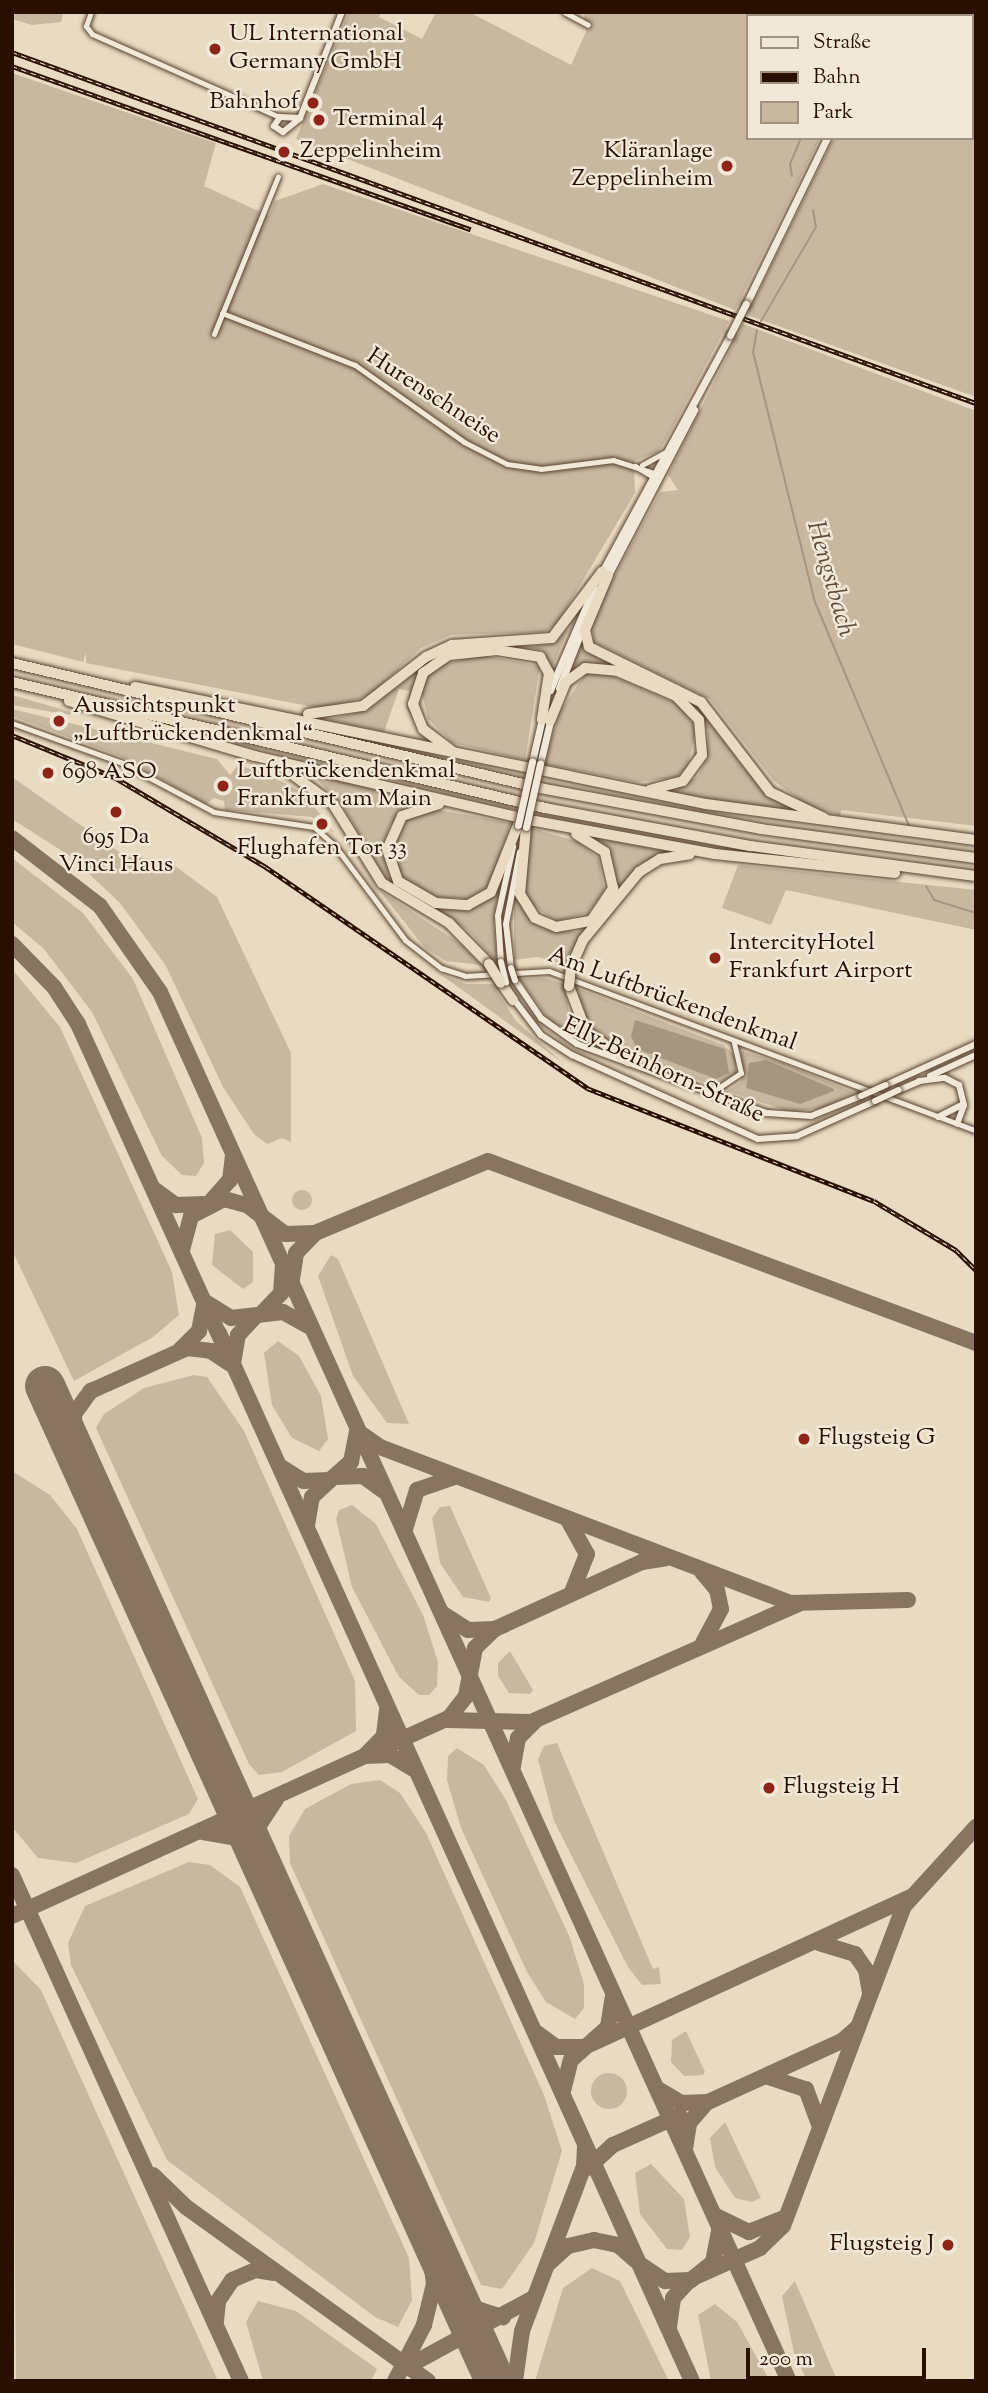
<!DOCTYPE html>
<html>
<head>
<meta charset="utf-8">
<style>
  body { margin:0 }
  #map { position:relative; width:988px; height:2393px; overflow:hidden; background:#e9dbc1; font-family:"Sorts Mill Goudy",serif }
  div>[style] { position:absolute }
  .green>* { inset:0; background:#c8b8a0 }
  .round { border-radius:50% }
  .water>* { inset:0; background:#a7967f }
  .stream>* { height:2px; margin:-1px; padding:0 1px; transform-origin:1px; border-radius:1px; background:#a7967f }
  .taxiway>* { height:16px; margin:-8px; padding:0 8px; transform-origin:8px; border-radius:8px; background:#887560 }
  .runway>* { height:40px; margin:-20px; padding:0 20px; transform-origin:20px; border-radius:20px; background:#887560 }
  .roads { filter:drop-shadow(0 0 2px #584230) drop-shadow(0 0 2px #584230) }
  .minor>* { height:5px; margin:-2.5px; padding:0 2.5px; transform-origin:2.5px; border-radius:2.5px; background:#f1e8d7 }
  .tertiary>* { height:6px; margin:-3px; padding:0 3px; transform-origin:3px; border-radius:3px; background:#f1e8d7 }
  .secondary>* { height:7px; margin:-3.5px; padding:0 3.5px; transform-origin:3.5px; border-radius:3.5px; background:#f1e8d7 }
  .motorway>* { height:10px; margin:-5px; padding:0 5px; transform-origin:5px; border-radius:5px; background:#e9dbc1 }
  .rail>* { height:4.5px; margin-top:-2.25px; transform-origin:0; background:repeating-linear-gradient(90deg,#f1e8d7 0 5px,#280f00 0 10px); box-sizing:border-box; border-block:2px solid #280f00 }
  .bridges { filter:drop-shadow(0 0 2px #584230) drop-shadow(0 0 2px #584230) }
  .tertiary-bridge>* { height:6px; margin:-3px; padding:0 3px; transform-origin:3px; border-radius:3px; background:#f1e8d7 }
  .secondary-bridge>* { height:7px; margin:-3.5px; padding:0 3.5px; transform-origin:3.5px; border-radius:3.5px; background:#f1e8d7 }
  .motorway-bridge>* { height:10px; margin:-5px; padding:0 5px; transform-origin:5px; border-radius:5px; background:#e9dbc1 }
  .dots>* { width:19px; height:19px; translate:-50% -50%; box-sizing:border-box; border:4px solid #f1e8d7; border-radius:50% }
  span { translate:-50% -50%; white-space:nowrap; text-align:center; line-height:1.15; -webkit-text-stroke:5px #f1e8d7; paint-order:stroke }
  .poi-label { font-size:24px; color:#280f00 }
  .left { translate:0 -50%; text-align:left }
  .right { translate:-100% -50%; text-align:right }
  .street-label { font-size:24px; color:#280f00 }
  .water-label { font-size:26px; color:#614c39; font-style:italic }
  .frame { position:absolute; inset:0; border:14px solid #280f00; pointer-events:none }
  .legend { position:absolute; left:746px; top:14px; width:228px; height:126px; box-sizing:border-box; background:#f1e8d7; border:2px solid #a19181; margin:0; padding:9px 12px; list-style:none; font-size:21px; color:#280f00 }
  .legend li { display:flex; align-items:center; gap:14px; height:35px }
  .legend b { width:35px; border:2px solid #a19181 }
  .scale { position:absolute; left:746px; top:2348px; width:180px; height:32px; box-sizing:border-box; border:4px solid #280f00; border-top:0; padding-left:9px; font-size:21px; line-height:24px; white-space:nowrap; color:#280f00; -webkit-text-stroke:5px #f1e8d7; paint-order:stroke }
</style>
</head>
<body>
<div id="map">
  <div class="green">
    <div style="clip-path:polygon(12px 12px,57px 12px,63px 15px,61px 22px,32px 25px,12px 19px)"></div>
    <div style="clip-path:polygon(349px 12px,381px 12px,379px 17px,422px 39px,436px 12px,469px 12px,571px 65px,586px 32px,584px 12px,862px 12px,748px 16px,748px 138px,820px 138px,735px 310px,296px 139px)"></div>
    <div style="clip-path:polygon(880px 12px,976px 12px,976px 397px,747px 315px,834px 138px,972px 138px,972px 16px)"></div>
    <div style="clip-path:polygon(12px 73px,216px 143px,204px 186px,269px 216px,275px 201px,323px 184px,729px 321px,666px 440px,658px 452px,634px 461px,635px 493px,557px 624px,544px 632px,451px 635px,421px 648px,369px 696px,324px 709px,86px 663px,86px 653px,83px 662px,12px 644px)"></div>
    <div style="clip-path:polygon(743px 324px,976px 411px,976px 826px,841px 810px,840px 816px,808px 806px,774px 781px,710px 699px,594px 642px,592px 626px,606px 592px,660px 492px,678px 490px,668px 475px)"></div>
    <div style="clip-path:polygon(568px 630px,552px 668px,543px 651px,528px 647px,550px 644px)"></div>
    <div style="clip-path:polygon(581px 637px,588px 653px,617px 666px,584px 663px,568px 673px)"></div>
    <div style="clip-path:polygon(481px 655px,540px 666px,525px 760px,453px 743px,428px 719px,422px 693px,428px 675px,440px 665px)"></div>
    <div style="clip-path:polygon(436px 657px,413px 685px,412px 715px,421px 730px,406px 708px,410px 691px,399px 689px,384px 732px,327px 720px,368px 710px)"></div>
    <div style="clip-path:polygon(585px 674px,607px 674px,682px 706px,696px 730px,687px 769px,674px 778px,637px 782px,544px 764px,559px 713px)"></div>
    <div style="clip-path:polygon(12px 695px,71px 712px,70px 715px,12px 705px)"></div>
    <div style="clip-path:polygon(694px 703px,761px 788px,810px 818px,673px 792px,698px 776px,707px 757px,708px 730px)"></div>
    <div style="clip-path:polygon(12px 709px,217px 759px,230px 775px,238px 765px,269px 775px,305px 794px,335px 834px,312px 817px,225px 810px,224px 801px,214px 798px,206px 804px,120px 756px,12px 716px)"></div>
    <div style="clip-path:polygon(309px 772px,427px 801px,404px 809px,389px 827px,382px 850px,389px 874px,414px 898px,444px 909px,472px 907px,502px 885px,494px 923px,497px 962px,468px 930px,414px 899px,386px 880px,341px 803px)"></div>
    <div style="clip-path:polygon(12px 777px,122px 854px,171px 863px,217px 897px,291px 1053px,291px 1142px,282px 1138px,267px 1144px,254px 1134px,223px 1087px,166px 966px,120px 903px,70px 856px,12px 819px)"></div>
    <div style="clip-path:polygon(434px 809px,511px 823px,489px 886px,469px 899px,427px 896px,399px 876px,391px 854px,407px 819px)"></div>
    <div style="clip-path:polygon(531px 828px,579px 842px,599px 859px,604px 891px,588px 913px,557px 921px,527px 902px,523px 888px)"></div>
    <div style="clip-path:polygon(585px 834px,607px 840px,672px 852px,649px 860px,615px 897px,612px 857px)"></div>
    <div style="clip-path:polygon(12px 858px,83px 913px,133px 979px,202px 1138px,204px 1163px,196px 1176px,182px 1175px,162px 1156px,92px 1012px,44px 949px,12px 922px)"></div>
    <div style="clip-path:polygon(738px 865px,976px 890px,976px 930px,786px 890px,771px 925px,722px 908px)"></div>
    <div style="clip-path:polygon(379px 890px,462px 945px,481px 965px,446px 961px,425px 948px)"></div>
    <div style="clip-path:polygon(514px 893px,537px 926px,583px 933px,566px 965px,538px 957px,514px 960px)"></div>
    <div style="clip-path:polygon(12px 969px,60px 1027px,172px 1272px,179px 1315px,153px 1337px,74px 1381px,12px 1250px)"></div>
    <div style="clip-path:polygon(440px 974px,466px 984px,492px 984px,516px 1021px,563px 1063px)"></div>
    <div style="clip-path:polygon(545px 978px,564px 984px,570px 1017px,592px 1046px,549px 1020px,520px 979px)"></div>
    <div style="clip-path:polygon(574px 987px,723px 1045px,736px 1056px,736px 1074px,714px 1086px,617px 1049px,588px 1025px)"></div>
    <div style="clip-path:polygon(741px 1051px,782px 1063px,855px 1093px,823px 1108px,791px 1112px,727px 1091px,741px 1082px)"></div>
    <div class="round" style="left:292px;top:1190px;width:20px;height:20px"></div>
    <div style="clip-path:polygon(230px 1230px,253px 1252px,253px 1282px,243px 1289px,212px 1265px,215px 1234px)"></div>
    <div style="clip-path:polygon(331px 1255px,338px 1259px,409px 1424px,387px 1423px,353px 1376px,318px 1276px)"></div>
    <div style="clip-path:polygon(278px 1341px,299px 1356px,321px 1396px,328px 1439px,319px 1451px,292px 1438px,272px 1405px,264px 1353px)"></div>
    <div style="clip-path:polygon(194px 1375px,207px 1377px,244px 1431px,355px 1681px,356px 1731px,282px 1772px,259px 1775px,249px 1764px,96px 1428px,104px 1414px,144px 1388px)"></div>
    <div style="clip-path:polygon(12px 1471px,50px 1495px,77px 1529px,198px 1799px,189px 1814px,76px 1863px,38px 1858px,12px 1827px)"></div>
    <div style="clip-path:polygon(352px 1505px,376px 1524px,423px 1615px,438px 1662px,437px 1686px,429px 1695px,419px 1695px,399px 1677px,352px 1587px,336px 1519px,339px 1510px)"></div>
    <div style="clip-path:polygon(450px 1506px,491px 1598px,489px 1602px,463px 1597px,440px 1563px,432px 1518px,440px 1507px)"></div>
    <div style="clip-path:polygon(510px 1651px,533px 1690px,530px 1694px,509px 1693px,498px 1676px,498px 1663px)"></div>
    <div style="clip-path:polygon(557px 1743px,653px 1969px,659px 1967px,661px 1984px,642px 1985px,628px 1967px,554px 1821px,538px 1759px,544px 1746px)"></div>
    <div style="clip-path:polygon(457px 1748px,484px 1765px,506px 1800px,570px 1938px,584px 1984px,584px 2008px,575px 2019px,546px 2002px,527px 1972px,461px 1828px,447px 1780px,448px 1756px)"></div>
    <div style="clip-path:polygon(380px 1780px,400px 1793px,426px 1833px,544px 2095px,562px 2151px,534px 2243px,502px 2289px,481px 2285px,290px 1863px,289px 1836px,305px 1809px,351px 1784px)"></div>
    <div style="clip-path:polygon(189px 1862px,210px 1865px,240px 1887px,409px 2258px,412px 2300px,398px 2327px,375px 2317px,167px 2160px,71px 1965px,68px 1943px,85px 1906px)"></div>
    <div style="clip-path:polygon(12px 1960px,41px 1990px,218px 2381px,16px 2381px)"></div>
    <div style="clip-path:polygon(686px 2031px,705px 2072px,703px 2075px,684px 2076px,671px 2062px,672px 2040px)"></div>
    <div class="round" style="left:591px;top:2073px;width:36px;height:36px"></div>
    <div style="clip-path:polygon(725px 2122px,761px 2198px,752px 2202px,735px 2198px,715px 2167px,710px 2138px)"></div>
    <div style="clip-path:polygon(651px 2164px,684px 2199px,690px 2237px,682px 2250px,667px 2249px,640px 2214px,635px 2173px)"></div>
    <div style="clip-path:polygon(592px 2268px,620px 2281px,669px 2381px,535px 2381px,563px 2288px)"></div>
    <div style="clip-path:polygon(795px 2281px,831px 2366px,838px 2381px,807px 2381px,794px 2353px,782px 2296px)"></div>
    <div style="clip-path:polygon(258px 2301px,296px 2311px,377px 2369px,371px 2381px,263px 2381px,246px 2322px)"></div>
    <div style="clip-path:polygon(715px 2304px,737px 2322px,770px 2381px,711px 2381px,698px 2315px)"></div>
  </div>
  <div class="water">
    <div style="clip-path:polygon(635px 1020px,725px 1049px,729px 1073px,716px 1079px,637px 1049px,631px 1036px)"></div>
    <div style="clip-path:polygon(766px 1060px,834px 1089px,834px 1091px,800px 1104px,746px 1088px,749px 1063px)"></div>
  </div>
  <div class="stream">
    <div style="left:825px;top:12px;width:4px;rotate:90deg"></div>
    <div style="left:792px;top:176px;width:12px;rotate:-99deg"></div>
    <div style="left:790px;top:164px;width:28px;rotate:-67deg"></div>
    <div style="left:761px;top:321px;width:109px;rotate:-59.7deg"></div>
    <div style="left:816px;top:227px;width:17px;rotate:-100deg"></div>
    <div style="left:757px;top:330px;width:22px;rotate:100deg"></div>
    <div style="left:753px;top:352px;width:258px;rotate:76.1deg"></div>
    <div style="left:815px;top:602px;width:243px;rotate:67.2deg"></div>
    <div style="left:926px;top:886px;width:16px;rotate:60deg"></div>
    <div style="left:934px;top:900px;width:44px;rotate:17.2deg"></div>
  </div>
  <div class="taxiway">
    <div style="left:12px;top:838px;width:111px;rotate:37.7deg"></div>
    <div style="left:100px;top:906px;width:105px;rotate:55.1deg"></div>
    <div style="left:160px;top:992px;width:1525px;rotate:65.64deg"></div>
    <div style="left:12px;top:944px;width:60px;rotate:45.7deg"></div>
    <div style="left:54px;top:987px;width:44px;rotate:57deg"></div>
    <div style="left:78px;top:1024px;width:348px;rotate:65.6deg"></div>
    <div style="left:155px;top:1190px;width:26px;rotate:36deg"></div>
    <div style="left:176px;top:1205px;width:28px;rotate:-2deg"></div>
    <div style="left:211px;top:1201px;width:28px;rotate:-48deg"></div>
    <div style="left:230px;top:1180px;width:25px;rotate:-83deg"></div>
    <div style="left:182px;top:1250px;width:35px;rotate:-75deg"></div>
    <div style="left:191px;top:1216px;width:37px;rotate:-27deg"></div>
    <div style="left:224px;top:1199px;width:24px;rotate:15deg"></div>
    <div style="left:247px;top:1205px;width:48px;rotate:37.3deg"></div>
    <div style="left:285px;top:1234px;width:30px;rotate:-2deg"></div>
    <div style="left:292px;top:1279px;width:26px;rotate:-81deg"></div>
    <div style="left:296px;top:1253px;width:28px;rotate:-46deg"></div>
    <div style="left:315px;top:1233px;width:187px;rotate:-22.6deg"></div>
    <div style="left:488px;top:1161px;width:521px;rotate:20.45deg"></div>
    <div style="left:207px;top:1303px;width:28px;rotate:32deg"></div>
    <div style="left:231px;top:1318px;width:52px;rotate:-6.6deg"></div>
    <div style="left:283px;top:1312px;width:31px;rotate:29deg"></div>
    <div style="left:262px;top:1313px;width:28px;rotate:-46deg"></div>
    <div style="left:281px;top:1293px;width:26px;rotate:-86deg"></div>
    <div style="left:219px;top:1333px;width:1150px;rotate:65.71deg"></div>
    <div style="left:180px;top:1350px;width:27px;rotate:-45deg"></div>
    <div style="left:199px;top:1331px;width:26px;rotate:-79deg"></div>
    <div style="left:233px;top:1363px;width:28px;rotate:-80deg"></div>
    <div style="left:238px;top:1335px;width:25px;rotate:-47deg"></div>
    <div style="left:363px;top:1435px;width:21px;rotate:35deg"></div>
    <div style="left:380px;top:1447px;width:439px;rotate:20.8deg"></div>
    <div style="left:790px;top:1603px;width:118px;rotate:-1.5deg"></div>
    <div style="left:76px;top:1456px;width:42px;rotate:-92.7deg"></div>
    <div style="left:74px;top:1414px;width:29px;rotate:-54deg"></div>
    <div style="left:91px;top:1391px;width:105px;rotate:-24.1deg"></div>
    <div style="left:187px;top:1348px;width:24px;rotate:7deg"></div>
    <div style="left:211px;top:1351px;width:23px;rotate:34deg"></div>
    <div style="left:281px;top:1467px;width:26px;rotate:32deg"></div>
    <div style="left:303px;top:1481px;width:27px;rotate:-2deg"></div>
    <div style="left:330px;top:1480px;width:28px;rotate:-41deg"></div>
    <div style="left:351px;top:1462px;width:31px;rotate:-79deg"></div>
    <div style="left:335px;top:1477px;width:28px;rotate:-2deg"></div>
    <div style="left:363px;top:1476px;width:26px;rotate:36deg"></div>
    <div style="left:568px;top:1520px;width:39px;rotate:61deg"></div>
    <div style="left:587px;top:1554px;width:41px;rotate:111.5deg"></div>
    <div style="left:307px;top:1525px;width:28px;rotate:-80deg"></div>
    <div style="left:312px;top:1497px;width:25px;rotate:-43deg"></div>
    <div style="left:405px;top:1529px;width:41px;rotate:-72.9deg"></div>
    <div style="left:417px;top:1490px;width:39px;rotate:-19deg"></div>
    <div style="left:702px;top:1572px;width:23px;rotate:50deg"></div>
    <div style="left:717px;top:1590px;width:19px;rotate:78deg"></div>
    <div style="left:721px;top:1609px;width:38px;rotate:118deg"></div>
    <div style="left:495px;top:1629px;width:162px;rotate:-24.5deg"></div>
    <div style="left:642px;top:1562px;width:24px;rotate:-9deg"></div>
    <div style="left:387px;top:1710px;width:26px;rotate:97deg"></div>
    <div style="left:384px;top:1736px;width:28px;rotate:134deg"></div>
    <div style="left:365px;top:1756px;width:25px;rotate:-2deg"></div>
    <div style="left:390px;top:1755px;width:27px;rotate:31deg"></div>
    <div style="left:447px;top:1720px;width:84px;rotate:1.4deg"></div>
    <div style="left:531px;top:1722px;width:292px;rotate:-23.8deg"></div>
    <div style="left:513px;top:1766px;width:28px;rotate:-80deg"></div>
    <div style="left:518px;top:1738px;width:25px;rotate:-45deg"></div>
    <div style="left:203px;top:1832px;width:35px;rotate:10deg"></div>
    <div style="left:237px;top:1838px;width:30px;rotate:45deg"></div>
    <div style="left:259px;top:1860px;width:33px;rotate:-92deg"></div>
    <div style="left:258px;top:1827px;width:33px;rotate:-57deg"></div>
    <div style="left:12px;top:1875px;width:555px;rotate:65.65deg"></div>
    <div style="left:12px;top:1916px;width:480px;rotate:-24.4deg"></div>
    <div style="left:449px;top:1718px;width:28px;rotate:-52deg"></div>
    <div style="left:466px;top:1696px;width:49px;rotate:-79.4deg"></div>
    <div style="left:475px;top:1648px;width:28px;rotate:-44deg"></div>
    <div style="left:495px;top:1629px;width:27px;rotate:178deg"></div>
    <div style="left:468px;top:1630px;width:30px;rotate:-147deg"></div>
    <div style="left:819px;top:1943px;width:38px;rotate:17deg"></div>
    <div style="left:855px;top:1954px;width:19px;rotate:55deg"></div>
    <div style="left:866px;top:1970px;width:23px;rotate:80deg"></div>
    <div style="left:537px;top:2033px;width:24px;rotate:36deg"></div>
    <div style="left:556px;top:2047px;width:29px"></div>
    <div style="left:591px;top:2044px;width:351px;rotate:-24.7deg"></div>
    <div style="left:768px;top:2077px;width:40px;rotate:18deg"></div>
    <div style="left:806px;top:2089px;width:40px;rotate:69.8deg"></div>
    <div style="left:658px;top:2089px;width:27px;rotate:31deg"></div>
    <div style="left:681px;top:2103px;width:27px;rotate:-2deg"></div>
    <div style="left:708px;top:2102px;width:147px;rotate:-24.5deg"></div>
    <div style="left:842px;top:2041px;width:20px;rotate:-41deg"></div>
    <div style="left:563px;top:2091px;width:32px;rotate:-76deg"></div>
    <div style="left:571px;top:2060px;width:50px;rotate:-41.7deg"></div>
    <div style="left:608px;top:2027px;width:30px;rotate:-81deg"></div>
    <div style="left:685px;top:2149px;width:26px;rotate:-81deg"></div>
    <div style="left:689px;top:2123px;width:28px;rotate:-49deg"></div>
    <div style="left:588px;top:2168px;width:34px;rotate:-43deg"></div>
    <div style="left:613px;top:2145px;width:73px;rotate:-24.1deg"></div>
    <div style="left:153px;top:2175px;width:46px;rotate:44.1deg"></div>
    <div style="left:186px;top:2207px;width:298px;rotate:35.7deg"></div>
    <div style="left:716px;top:2216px;width:37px;rotate:26deg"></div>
    <div style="left:749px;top:2232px;width:37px;rotate:-22deg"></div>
    <div style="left:436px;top:2250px;width:62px;rotate:62.2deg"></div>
    <div style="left:465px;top:2305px;width:40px;rotate:18deg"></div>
    <div style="left:549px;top:2263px;width:25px;rotate:-42deg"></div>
    <div style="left:568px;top:2246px;width:27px;rotate:-13deg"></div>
    <div style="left:594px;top:2240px;width:25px;rotate:12deg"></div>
    <div style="left:618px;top:2245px;width:23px;rotate:41deg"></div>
    <div style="left:641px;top:2265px;width:29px;rotate:34deg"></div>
    <div style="left:665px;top:2281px;width:26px;rotate:-2deg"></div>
    <div style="left:691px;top:2280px;width:28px;rotate:-39deg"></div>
    <div style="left:713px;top:2262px;width:33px;rotate:-79deg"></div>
    <div style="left:695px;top:2277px;width:71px;rotate:-24deg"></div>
    <div style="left:760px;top:2248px;width:32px;rotate:-44deg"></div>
    <div style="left:783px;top:2226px;width:342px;rotate:-69.3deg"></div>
    <div style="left:904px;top:1906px;width:107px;rotate:-47.7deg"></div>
    <div style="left:216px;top:2321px;width:20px;rotate:-84deg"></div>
    <div style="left:218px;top:2301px;width:25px;rotate:-56deg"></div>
    <div style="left:232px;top:2280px;width:26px;rotate:-23deg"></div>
    <div style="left:256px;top:2270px;width:17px;rotate:10deg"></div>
    <div style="left:669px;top:2327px;width:29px;rotate:-82deg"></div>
    <div style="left:673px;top:2298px;width:25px;rotate:-47deg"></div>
    <div style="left:403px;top:2369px;width:148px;rotate:-28.6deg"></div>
    <div style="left:395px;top:2381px;width:63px;rotate:-62.6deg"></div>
    <div style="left:424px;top:2325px;width:42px;rotate:-76.3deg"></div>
    <div style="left:434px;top:2284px;width:48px;rotate:-97.1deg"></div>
    <div style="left:428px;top:2236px;width:68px;rotate:-114.3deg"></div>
    <div style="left:515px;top:2381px;width:50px;rotate:-82deg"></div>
    <div style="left:522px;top:2331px;width:176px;rotate:-69.4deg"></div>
    <div style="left:584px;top:2166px;width:19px;rotate:-87deg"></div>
  </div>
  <div class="runway">
    <div style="left:45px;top:1386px;width:1092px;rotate:65.66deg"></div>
  </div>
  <div class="roads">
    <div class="minor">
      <div style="left:91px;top:12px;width:15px;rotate:110deg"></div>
      <div style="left:86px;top:26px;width:10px;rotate:53deg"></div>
      <div style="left:92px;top:34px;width:205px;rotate:23.9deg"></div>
      <div style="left:564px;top:12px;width:27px;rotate:28deg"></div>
      <div style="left:222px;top:313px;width:143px;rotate:21.4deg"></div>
      <div style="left:355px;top:365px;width:133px;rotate:35.2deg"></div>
      <div style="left:464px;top:442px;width:48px;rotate:27.1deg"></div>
      <div style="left:507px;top:464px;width:34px;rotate:8deg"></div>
      <div style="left:541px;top:469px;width:73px;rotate:-7.1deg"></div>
      <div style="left:613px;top:460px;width:46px;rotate:17.7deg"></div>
      <div style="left:214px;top:334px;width:170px;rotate:-67.9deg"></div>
      <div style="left:642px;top:465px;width:29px;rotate:-29deg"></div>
      <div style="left:635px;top:466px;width:26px;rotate:31deg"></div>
      <div style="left:12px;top:723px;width:115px;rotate:19.9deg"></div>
      <div style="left:120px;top:762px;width:106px;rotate:28deg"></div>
      <div style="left:214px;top:812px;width:101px;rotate:8.5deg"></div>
      <div style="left:314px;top:827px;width:28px;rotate:42deg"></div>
      <div style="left:335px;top:846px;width:117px;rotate:53.3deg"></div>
      <div style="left:405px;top:940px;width:46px;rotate:37.9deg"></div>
      <div style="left:441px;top:968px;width:25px;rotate:18deg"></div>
      <div style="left:465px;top:976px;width:84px;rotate:-3.4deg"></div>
      <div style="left:549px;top:971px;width:456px;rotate:20.5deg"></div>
      <div style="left:711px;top:1093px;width:36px;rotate:-34deg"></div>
      <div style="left:741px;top:1073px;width:32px;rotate:-103deg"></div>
    </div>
    <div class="tertiary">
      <div style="left:300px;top:118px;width:20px;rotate:-177deg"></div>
      <div style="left:280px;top:117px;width:11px;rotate:124deg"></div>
      <div style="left:274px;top:126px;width:11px;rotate:34deg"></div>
      <div style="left:283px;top:132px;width:22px;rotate:-39deg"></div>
      <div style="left:300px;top:118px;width:114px;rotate:-68.4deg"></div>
      <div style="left:501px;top:962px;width:46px;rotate:-93.7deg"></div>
      <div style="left:498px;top:916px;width:71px;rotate:-77.7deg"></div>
      <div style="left:511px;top:968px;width:44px;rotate:-96.5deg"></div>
      <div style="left:506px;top:924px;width:73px;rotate:-79deg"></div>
      <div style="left:515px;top:980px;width:46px;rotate:55.6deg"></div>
      <div style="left:541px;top:1018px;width:44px;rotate:35.8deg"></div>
      <div style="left:577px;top:1044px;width:202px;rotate:20deg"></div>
      <div style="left:767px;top:1113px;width:44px;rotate:3.9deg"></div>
      <div style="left:811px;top:1116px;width:54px;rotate:-21.8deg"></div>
      <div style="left:512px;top:997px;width:48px;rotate:52.7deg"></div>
      <div style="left:541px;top:1035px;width:37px;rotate:33deg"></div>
      <div style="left:572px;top:1055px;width:204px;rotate:24.3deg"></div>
      <div style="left:758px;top:1139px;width:39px;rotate:-4deg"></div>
      <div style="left:797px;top:1136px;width:85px;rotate:-24.2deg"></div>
      <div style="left:930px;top:1076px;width:51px;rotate:-24.5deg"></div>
      <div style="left:919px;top:1081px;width:26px;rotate:-7deg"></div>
      <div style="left:945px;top:1078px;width:16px;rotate:27deg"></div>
      <div style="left:959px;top:1085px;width:21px;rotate:76deg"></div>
      <div style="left:964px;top:1105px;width:20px;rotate:110deg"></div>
      <div style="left:886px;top:1085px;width:99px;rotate:-24.5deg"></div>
      <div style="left:899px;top:1090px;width:23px;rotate:-23deg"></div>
      <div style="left:938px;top:1117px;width:27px;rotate:-27deg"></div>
    </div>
    <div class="secondary">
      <div style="left:870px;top:16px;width:4px;rotate:-76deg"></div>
      <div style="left:746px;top:304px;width:185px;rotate:-64deg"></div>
      <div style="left:601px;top:574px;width:272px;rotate:-61.6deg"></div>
      <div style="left:606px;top:579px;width:191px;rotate:-62.5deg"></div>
      <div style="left:559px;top:688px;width:69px;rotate:-68.7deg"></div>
      <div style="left:550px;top:690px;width:111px;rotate:-66.7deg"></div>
      <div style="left:532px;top:762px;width:49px;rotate:-77.1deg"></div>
      <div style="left:540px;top:764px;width:48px;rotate:-76.8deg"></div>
    </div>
    <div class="motorway">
      <div style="left:608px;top:575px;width:60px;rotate:112.7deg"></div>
      <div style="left:585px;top:630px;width:17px;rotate:77deg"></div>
      <div style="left:589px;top:647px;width:125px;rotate:26.2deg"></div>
      <div style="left:701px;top:702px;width:113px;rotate:52.5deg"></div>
      <div style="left:770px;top:792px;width:60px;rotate:25.7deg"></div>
      <div style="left:12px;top:663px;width:543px;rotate:13.32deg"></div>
      <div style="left:540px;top:788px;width:225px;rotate:10.5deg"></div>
      <div style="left:761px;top:829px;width:217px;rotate:7.7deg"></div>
      <div style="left:12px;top:682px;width:548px;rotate:13.3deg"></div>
      <div style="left:545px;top:808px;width:209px;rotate:10.5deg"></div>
      <div style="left:751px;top:846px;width:227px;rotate:7.6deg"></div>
      <div style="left:135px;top:687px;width:583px;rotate:11.58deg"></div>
      <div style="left:706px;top:804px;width:272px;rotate:7.6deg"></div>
      <div style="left:69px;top:701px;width:194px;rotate:16.5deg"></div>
      <div style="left:255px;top:756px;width:287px;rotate:13.1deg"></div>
      <div style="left:535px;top:821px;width:183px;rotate:10.4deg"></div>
      <div style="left:715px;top:854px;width:181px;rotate:6deg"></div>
      <div style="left:308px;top:714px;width:56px;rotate:-8.3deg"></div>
      <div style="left:363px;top:706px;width:80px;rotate:-37.9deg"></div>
      <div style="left:426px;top:657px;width:29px;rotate:-25deg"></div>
      <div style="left:452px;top:645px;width:100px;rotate:-4deg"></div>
      <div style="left:552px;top:638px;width:83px;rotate:-52.9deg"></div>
      <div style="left:550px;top:721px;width:42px;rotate:-67.7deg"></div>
      <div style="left:566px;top:682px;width:24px;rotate:-36deg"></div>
      <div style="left:585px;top:668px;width:32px;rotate:5deg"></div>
      <div style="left:617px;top:671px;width:64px;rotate:23deg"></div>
      <div style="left:676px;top:696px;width:33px;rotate:46deg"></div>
      <div style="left:699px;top:720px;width:35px;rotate:85deg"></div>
      <div style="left:702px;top:755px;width:32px;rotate:126deg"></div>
      <div style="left:683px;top:781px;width:34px;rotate:165deg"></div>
      <div style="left:452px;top:751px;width:36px;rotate:-143deg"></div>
      <div style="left:423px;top:729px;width:27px;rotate:-112deg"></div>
      <div style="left:413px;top:704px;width:33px;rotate:-72deg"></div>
      <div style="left:423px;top:673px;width:32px;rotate:-35deg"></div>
      <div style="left:449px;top:655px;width:48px;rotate:-5.9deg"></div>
      <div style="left:497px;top:650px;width:44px;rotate:9.2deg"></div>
      <div style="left:540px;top:657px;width:18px;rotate:61deg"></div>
      <div style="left:549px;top:673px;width:47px;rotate:98.7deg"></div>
      <div style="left:282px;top:767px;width:63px;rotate:36deg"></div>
      <div style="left:333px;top:804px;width:93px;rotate:58.2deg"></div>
      <div style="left:382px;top:883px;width:78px;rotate:30.8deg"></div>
      <div style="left:449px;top:923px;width:57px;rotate:45.7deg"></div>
      <div style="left:439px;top:804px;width:39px;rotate:162deg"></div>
      <div style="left:402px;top:816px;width:36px;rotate:114deg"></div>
      <div style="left:387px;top:849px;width:34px;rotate:71deg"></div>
      <div style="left:398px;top:881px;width:44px;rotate:30.1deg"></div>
      <div style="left:436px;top:903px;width:32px;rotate:4deg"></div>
      <div style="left:468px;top:905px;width:26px;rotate:-29deg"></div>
      <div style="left:491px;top:892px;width:72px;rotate:-68.1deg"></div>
      <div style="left:526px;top:827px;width:67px;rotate:95.1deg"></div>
      <div style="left:520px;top:894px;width:28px;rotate:58deg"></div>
      <div style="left:535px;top:918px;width:23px;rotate:23deg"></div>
      <div style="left:556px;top:927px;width:36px;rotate:-10deg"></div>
      <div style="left:591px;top:921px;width:40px;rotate:-56deg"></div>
      <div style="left:613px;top:888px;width:37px;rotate:-103deg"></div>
      <div style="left:605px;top:852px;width:34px;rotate:-148deg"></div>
      <div style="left:571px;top:967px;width:30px;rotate:-66deg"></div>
      <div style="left:583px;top:940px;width:88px;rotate:-50.5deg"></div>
      <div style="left:639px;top:872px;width:25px;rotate:-32deg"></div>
      <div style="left:660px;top:859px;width:30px;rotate:-9deg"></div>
      <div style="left:501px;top:983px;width:21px;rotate:55deg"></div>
      <div style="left:569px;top:986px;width:48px;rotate:69.3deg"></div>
      <div style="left:586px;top:1031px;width:52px;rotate:35.5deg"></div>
    </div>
  </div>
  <div class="rail">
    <div style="left:12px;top:52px;width:1026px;rotate:20.01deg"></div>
    <div style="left:12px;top:66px;width:487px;rotate:19.6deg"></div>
    <div style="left:12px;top:735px;width:110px;rotate:22.4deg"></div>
    <div style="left:114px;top:777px;width:177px;rotate:30.6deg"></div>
    <div style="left:266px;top:867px;width:390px;rotate:34.5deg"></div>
    <div style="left:587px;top:1088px;width:308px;rotate:21.5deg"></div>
    <div style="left:874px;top:1201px;width:96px;rotate:30.9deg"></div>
    <div style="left:956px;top:1250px;width:28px;rotate:45deg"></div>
  </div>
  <div class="bridges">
    <div class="tertiary-bridge">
      <div style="left:501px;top:962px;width:21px;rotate:76deg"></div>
      <div style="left:511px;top:968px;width:13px;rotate:72deg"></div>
      <div style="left:861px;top:1096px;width:27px;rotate:-24deg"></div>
      <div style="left:875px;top:1101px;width:26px;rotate:-25deg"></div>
    </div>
    <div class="secondary-bridge">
      <div style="left:730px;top:335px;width:35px;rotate:-63deg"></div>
      <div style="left:518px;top:825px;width:65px;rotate:-77.5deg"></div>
      <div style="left:526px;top:827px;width:65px;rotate:-77.5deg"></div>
    </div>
    <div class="motorway-bridge">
      <div style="left:489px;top:964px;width:22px;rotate:58deg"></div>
      <div style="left:569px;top:986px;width:19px;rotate:-84deg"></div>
    </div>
  </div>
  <div class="dots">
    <div style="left:215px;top:49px;background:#8f2418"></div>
    <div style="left:313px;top:103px;background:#8f2418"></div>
    <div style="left:319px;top:120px;background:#8f2418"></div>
    <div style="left:284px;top:152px;background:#8f2418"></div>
    <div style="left:727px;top:166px;background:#8f2418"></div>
    <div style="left:59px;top:721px;background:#8f2418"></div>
    <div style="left:48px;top:773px;background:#8f2418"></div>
    <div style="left:223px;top:786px;background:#8f2418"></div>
    <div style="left:116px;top:812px;background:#8f2418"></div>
    <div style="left:322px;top:824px;background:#8f2418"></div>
    <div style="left:715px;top:958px;background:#8f2418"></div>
    <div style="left:804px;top:1439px;background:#8f2418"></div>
    <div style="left:769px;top:1788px;background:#8f2418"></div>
    <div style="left:948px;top:2245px;background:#8f2418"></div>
  </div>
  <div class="poi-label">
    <span class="left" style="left:229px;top:49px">UL International<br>Germany GmbH</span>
    <span class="right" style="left:299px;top:103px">Bahnhof</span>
    <span class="left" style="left:333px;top:120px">Terminal 4</span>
    <span class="left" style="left:300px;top:152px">Zeppelinheim</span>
    <span class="right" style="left:713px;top:166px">Kläranlage<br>Zeppelinheim</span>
    <span class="left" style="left:73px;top:721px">Aussichtspunkt<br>„Luftbrückendenkmal“</span>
    <span class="left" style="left:237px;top:786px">Luftbrückendenkmal<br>Frankfurt am Main</span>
    <span class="left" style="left:62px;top:773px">698 ASO</span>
    <span style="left:116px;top:852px">695 Da<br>Vinci Haus</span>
    <span style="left:322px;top:849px">Flughafen Tor 33</span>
    <span class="left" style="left:729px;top:958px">IntercityHotel<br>Frankfurt Airport</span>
    <span class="left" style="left:818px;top:1439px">Flugsteig G</span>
    <span class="left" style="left:783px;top:1788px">Flugsteig H</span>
    <span class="right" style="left:934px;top:2245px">Flugsteig J</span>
  </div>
  <div class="street-label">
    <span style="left:433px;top:397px;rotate:33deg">Hurenschneise</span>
    <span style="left:672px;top:1000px;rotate:20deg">Am Luftbrückendenkmal</span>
    <span style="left:663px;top:1071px;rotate:25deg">Elly-Beinhorn-Straße</span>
  </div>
  <div class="water-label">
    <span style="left:830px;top:579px;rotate:74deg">Hengstbach</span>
  </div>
  <div class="frame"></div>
  <ul class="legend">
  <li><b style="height:9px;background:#f1e8d7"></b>Straße</li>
  <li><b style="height:9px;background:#280f00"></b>Bahn</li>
  <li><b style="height:19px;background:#c8b8a0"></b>Park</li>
  </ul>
  <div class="scale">200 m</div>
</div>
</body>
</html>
